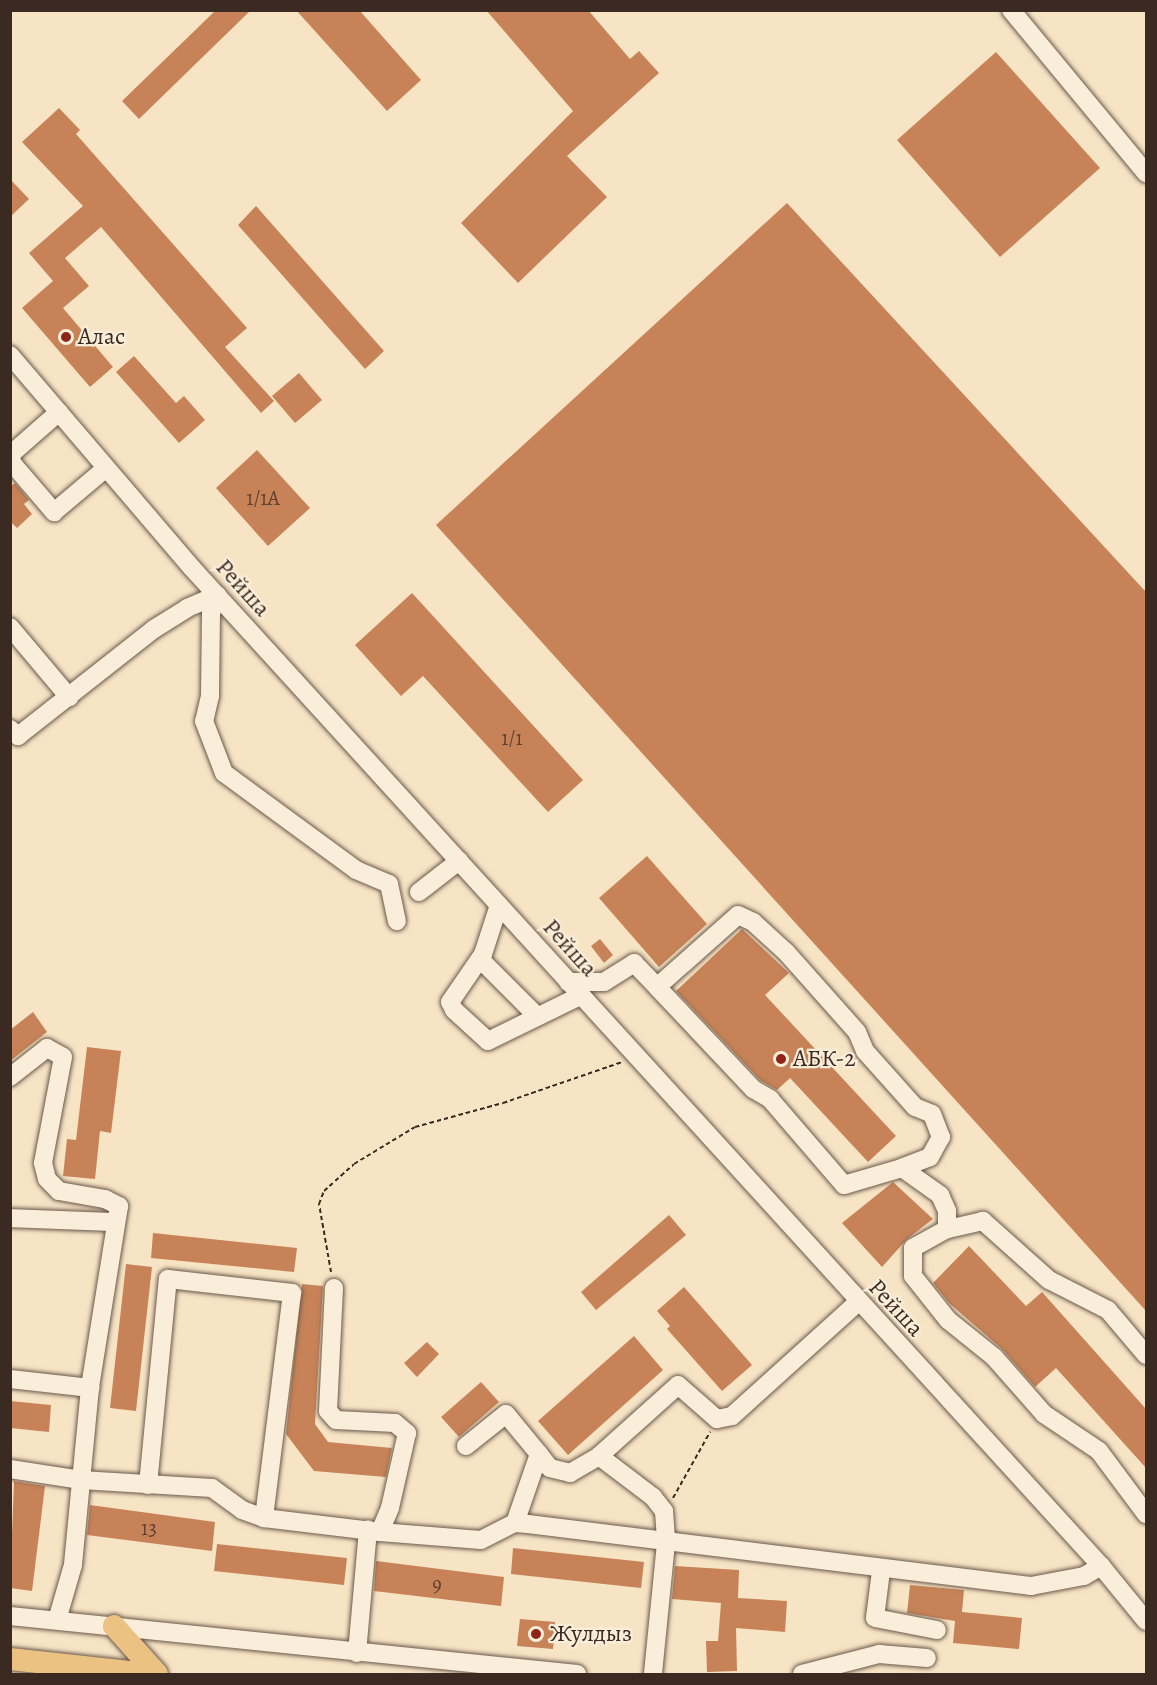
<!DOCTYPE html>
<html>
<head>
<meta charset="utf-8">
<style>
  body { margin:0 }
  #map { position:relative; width:1157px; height:1685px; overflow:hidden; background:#f7e4c5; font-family:Alegreya,serif }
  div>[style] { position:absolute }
  .building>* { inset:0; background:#c78357 }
  .path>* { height:2px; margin-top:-1px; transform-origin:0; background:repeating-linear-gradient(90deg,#3b2a22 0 4.5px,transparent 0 7.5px) }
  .roads { filter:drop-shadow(0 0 2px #6a584b) drop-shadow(0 0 2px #6a584b) }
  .minor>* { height:18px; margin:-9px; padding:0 9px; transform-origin:9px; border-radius:9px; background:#faedd9 }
  .major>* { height:22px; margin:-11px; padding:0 11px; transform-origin:11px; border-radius:11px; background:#ecc282 }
  .dots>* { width:16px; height:16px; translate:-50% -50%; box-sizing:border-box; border:3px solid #faedd9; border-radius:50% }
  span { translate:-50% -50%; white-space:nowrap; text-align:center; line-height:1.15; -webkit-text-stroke:4.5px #faedd9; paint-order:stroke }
  .number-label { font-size:21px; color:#5e402f }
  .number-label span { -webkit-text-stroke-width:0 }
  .poi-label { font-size:24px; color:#3b2a22 }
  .left { translate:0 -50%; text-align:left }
  .street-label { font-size:24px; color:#3b2a22 }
  .frame { position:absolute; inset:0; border:12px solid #3b2a22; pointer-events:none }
</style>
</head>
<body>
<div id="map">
  <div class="building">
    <div style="clip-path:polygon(216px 10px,251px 10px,139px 119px,122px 101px)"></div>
    <div style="clip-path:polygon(296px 10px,359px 10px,421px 80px,387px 111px)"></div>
    <div style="clip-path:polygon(486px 10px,588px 10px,630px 59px,639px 51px,659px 73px,567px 156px,607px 197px,518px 283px,461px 223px,573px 111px)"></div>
    <div style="clip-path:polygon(996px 52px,1100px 168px,1000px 257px,897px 140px)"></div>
    <div style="clip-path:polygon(59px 108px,80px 130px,76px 134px,247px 328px,225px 347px,274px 401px,261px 413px,101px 227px,65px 258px,89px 286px,63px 308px,113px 367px,90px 387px,22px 308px,53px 281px,29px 253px,83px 206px,22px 142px)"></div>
    <div style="clip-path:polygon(10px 179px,29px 199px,10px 217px)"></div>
    <div style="clip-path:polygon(787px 203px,1146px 592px,1146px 1311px,436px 525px)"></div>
    <div style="clip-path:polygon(256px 206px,384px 351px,365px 369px,238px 225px)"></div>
    <div style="clip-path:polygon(134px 356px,176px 403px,184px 396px,205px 420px,179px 443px,116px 372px)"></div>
    <div style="clip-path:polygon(299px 373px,322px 400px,295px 423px,272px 396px)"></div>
    <div style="clip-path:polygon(257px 450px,310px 508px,268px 546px,216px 488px)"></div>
    <div style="clip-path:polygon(15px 483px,29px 500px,24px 504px,32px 514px,17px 528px,10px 521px,10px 487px)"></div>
    <div style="clip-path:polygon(412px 593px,583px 780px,548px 812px,423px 676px,401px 696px,355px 645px)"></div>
    <div style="clip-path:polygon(647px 856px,707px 924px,659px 967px,599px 898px)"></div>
    <div style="clip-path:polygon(742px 929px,789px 973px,765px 995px,896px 1136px,868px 1162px,790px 1078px,777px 1090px,760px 1080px,676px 991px)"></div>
    <div style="clip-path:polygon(600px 939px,613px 955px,604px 963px,591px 946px)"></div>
    <div style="clip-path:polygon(33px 1012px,47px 1032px,10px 1061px,10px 1030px)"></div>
    <div style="clip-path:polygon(87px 1047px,121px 1051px,111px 1133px,100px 1131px,95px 1179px,63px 1176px,67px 1139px,76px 1140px)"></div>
    <div style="clip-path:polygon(893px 1182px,933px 1219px,907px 1239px,882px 1267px,842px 1223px)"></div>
    <div style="clip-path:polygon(669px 1215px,686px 1235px,596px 1310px,581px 1292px)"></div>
    <div style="clip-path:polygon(153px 1233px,297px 1248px,294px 1272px,151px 1258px)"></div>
    <div style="clip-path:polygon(969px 1246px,1026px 1306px,1042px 1292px,1146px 1409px,1146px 1468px,1056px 1368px,1035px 1387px,1002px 1349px,949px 1303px,933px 1283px)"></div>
    <div style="clip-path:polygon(126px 1264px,152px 1267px,136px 1411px,110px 1408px)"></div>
    <div style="clip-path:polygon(302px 1284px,323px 1286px,315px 1424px,328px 1442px,392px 1448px,386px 1477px,314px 1471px,286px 1434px)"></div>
    <div style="clip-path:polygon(684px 1287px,752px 1365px,722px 1391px,667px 1329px,670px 1326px,657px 1311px)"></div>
    <div style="clip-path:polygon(634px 1336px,663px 1370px,568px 1455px,538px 1421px)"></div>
    <div style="clip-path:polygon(427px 1342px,439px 1354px,417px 1377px,404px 1363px)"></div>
    <div style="clip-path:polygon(481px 1382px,499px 1402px,459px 1437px,441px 1417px)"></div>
    <div style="clip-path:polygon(10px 1401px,51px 1405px,49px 1432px,10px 1428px)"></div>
    <div style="clip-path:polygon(14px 1481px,45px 1486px,32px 1591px,10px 1588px)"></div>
    <div style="clip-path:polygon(90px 1505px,215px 1522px,212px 1551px,87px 1535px)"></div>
    <div style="clip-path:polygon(217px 1544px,347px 1558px,344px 1585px,214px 1571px)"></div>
    <div style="clip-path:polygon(513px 1548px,644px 1562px,641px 1588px,511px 1574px)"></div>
    <div style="clip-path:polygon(376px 1561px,504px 1577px,501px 1606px,374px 1591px)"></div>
    <div style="clip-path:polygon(675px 1566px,739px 1570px,738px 1598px,787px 1601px,785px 1632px,736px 1628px,737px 1671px,707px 1672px,706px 1641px,718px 1641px,721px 1603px,672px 1599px)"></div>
    <div style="clip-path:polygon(910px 1585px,964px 1590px,962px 1612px,1022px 1618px,1019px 1649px,953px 1643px,955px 1621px,907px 1613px)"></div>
    <div style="clip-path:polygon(520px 1619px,555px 1622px,553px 1649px,517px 1646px)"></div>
  </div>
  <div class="path">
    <div style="left:331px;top:1272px;width:69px;rotate:-100deg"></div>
    <div style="left:319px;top:1204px;width:14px;rotate:-69deg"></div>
    <div style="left:324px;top:1191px;width:40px;rotate:-42deg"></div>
    <div style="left:354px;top:1164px;width:71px;rotate:-31.2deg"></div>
    <div style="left:415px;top:1127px;width:91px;rotate:-15.3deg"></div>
    <div style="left:503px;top:1103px;width:126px;rotate:-19deg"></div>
    <div style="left:673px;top:1498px;width:76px;rotate:-60.7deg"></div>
  </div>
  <div class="roads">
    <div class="minor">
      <div style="left:1011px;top:10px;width:212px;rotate:50.4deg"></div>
      <div style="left:10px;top:355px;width:280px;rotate:49.5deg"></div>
      <div style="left:192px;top:568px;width:1350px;rotate:47.67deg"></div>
      <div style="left:1101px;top:1566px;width:71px;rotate:50.7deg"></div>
      <div style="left:59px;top:412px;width:64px;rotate:138.8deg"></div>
      <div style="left:11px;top:454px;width:9px;rotate:84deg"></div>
      <div style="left:12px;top:463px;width:65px;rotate:49.4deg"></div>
      <div style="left:54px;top:512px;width:68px;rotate:-40.2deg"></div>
      <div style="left:217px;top:595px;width:19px;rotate:108deg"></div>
      <div style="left:211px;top:613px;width:83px;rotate:90.7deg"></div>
      <div style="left:210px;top:696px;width:26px;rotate:103deg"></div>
      <div style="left:204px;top:721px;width:56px;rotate:69deg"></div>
      <div style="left:224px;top:773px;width:164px;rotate:36.3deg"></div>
      <div style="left:356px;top:870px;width:36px;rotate:23deg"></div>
      <div style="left:389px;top:884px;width:38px;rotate:78deg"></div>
      <div style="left:10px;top:627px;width:92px;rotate:49.9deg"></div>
      <div style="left:10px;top:729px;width:11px;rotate:41deg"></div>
      <div style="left:18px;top:736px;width:173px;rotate:-38.2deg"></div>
      <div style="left:154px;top:629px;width:39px;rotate:-32deg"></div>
      <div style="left:187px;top:608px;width:33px;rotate:-23deg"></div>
      <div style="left:419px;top:892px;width:51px;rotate:-37.8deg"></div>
      <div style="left:499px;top:905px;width:52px;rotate:108.1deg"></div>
      <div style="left:483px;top:954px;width:58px;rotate:124.5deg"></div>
      <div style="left:450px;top:1002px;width:9px;rotate:63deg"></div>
      <div style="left:454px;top:1010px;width:46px;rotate:42.4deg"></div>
      <div style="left:488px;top:1041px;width:102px;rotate:-26.1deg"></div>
      <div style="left:480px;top:959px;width:81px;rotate:45deg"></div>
      <div style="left:568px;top:982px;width:36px"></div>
      <div style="left:604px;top:982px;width:36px;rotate:-32deg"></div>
      <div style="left:634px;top:963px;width:33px;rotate:46deg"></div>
      <div style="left:657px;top:987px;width:108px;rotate:-41.6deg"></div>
      <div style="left:738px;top:915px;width:17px;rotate:25deg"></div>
      <div style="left:753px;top:922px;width:45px;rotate:42.3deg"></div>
      <div style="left:786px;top:952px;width:107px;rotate:48.4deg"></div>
      <div style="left:857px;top:1032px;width:21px;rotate:67deg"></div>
      <div style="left:865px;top:1051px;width:75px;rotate:48.2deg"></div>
      <div style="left:915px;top:1107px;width:18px;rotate:22deg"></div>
      <div style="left:932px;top:1114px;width:25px;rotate:69deg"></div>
      <div style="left:941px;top:1137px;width:23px;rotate:119deg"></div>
      <div style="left:930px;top:1157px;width:30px;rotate:159deg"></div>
      <div style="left:657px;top:987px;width:140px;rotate:46.7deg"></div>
      <div style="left:753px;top:1089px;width:20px;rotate:30deg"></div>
      <div style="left:770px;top:1099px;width:113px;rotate:49.3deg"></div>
      <div style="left:844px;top:1185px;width:60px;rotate:-16.3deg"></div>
      <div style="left:902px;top:1168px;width:47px;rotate:35.4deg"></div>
      <div style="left:940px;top:1195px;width:17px;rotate:66deg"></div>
      <div style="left:947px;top:1211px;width:18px;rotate:90deg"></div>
      <div style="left:10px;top:1077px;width:47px;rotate:-38.1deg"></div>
      <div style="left:47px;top:1048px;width:18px;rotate:29deg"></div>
      <div style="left:63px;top:1057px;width:108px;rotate:100.7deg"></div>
      <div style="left:43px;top:1163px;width:16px;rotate:76deg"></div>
      <div style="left:47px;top:1179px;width:17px;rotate:45deg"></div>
      <div style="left:59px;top:1191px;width:47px;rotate:9.9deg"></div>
      <div style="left:105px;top:1199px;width:16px;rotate:27deg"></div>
      <div style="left:119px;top:1206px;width:184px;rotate:99.1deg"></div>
      <div style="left:90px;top:1388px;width:178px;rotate:95.5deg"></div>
      <div style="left:73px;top:1565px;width:57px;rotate:106.2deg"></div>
      <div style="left:10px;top:1218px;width:106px;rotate:2.2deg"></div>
      <div style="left:334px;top:1288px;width:123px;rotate:92.8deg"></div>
      <div style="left:328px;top:1411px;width:12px;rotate:48deg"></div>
      <div style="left:336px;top:1420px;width:59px;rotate:2.9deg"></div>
      <div style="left:395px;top:1423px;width:16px;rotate:40deg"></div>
      <div style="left:407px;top:1433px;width:77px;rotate:102.8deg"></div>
      <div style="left:390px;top:1508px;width:26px;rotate:113deg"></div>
      <div style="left:1146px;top:1355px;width:59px;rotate:-130.2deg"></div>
      <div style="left:1108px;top:1310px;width:66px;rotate:-153deg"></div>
      <div style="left:1049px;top:1280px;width:89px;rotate:-138.2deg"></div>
      <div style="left:983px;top:1221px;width:37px;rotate:167deg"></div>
      <div style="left:947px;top:1229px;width:39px;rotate:151deg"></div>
      <div style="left:913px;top:1248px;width:28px;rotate:90deg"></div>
      <div style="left:913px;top:1276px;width:56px;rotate:51.5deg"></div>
      <div style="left:948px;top:1320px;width:59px;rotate:38.8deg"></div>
      <div style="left:994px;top:1357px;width:76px;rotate:48.7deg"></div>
      <div style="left:1044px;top:1414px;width:66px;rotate:33.9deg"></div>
      <div style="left:1099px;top:1451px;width:79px;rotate:53.3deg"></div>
      <div style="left:10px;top:1379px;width:81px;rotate:6.4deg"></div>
      <div style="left:466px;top:1446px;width:51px;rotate:-38.7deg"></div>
      <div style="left:506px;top:1414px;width:52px;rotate:50.5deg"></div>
      <div style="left:539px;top:1454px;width:73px;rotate:109.2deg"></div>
      <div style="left:539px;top:1454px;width:18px;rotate:52deg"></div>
      <div style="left:550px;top:1468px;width:21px;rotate:14deg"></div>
      <div style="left:570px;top:1473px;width:34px;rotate:-30deg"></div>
      <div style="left:599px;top:1456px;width:106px;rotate:-41.9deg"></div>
      <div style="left:678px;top:1385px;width:52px;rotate:41.1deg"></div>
      <div style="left:717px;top:1419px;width:15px;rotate:-11deg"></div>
      <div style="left:732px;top:1416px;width:170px;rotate:-42.1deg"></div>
      <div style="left:599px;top:1456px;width:68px;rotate:37.2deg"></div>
      <div style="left:653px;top:1497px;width:18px;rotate:52deg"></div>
      <div style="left:664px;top:1511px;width:32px;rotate:86deg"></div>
      <div style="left:666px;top:1543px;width:132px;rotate:95.7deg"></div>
      <div style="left:10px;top:1469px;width:72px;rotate:8.8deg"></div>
      <div style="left:81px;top:1480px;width:131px;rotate:3.5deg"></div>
      <div style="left:212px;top:1488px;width:37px;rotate:36deg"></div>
      <div style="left:242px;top:1510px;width:23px;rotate:20deg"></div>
      <div style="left:264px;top:1518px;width:117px;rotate:6.9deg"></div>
      <div style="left:380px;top:1532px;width:101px;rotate:4.5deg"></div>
      <div style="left:481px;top:1540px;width:38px;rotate:-27deg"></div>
      <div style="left:515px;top:1523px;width:13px;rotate:4deg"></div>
      <div style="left:528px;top:1524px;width:507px;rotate:7.03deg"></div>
      <div style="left:1031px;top:1586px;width:54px;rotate:-10.7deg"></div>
      <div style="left:1084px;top:1576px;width:20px;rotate:-30deg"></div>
      <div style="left:148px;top:1485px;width:207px;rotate:-84.5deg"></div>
      <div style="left:168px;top:1279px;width:125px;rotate:6.4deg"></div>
      <div style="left:292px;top:1293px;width:227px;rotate:97.1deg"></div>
      <div style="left:881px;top:1571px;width:47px;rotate:97.3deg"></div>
      <div style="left:875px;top:1618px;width:63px;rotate:11deg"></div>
      <div style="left:10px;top:1616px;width:570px;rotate:5.84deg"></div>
      <div style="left:357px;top:1653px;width:124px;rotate:-84.9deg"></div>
      <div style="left:802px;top:1674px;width:80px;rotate:-14.6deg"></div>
      <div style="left:879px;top:1654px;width:48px;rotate:4.8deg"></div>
    </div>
    <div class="major">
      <div style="left:114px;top:1626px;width:64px;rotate:48.1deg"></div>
      <div style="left:10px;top:1659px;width:139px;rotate:6.2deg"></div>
    </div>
  </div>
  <div class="dots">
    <div style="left:66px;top:337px;background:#8f2418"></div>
    <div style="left:781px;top:1059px;background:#8f2418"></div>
    <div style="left:536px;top:1634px;background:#8f2418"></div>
  </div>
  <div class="number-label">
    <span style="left:263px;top:498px">1/1А</span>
    <span style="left:512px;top:738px">1/1</span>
    <span style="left:149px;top:1528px">13</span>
    <span style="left:437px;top:1584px">9</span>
  </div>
  <div class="poi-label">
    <span class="left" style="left:78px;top:337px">Алас</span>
    <span class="left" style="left:793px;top:1059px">АБК-2</span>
    <span class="left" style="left:550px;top:1634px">Жулдыз</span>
  </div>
  <div class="street-label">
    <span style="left:243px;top:588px;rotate:48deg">Рейша</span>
    <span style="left:570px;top:948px;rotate:48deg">Рейша</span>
    <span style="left:896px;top:1308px;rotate:47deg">Рейша</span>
  </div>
  <div class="frame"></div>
</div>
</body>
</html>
